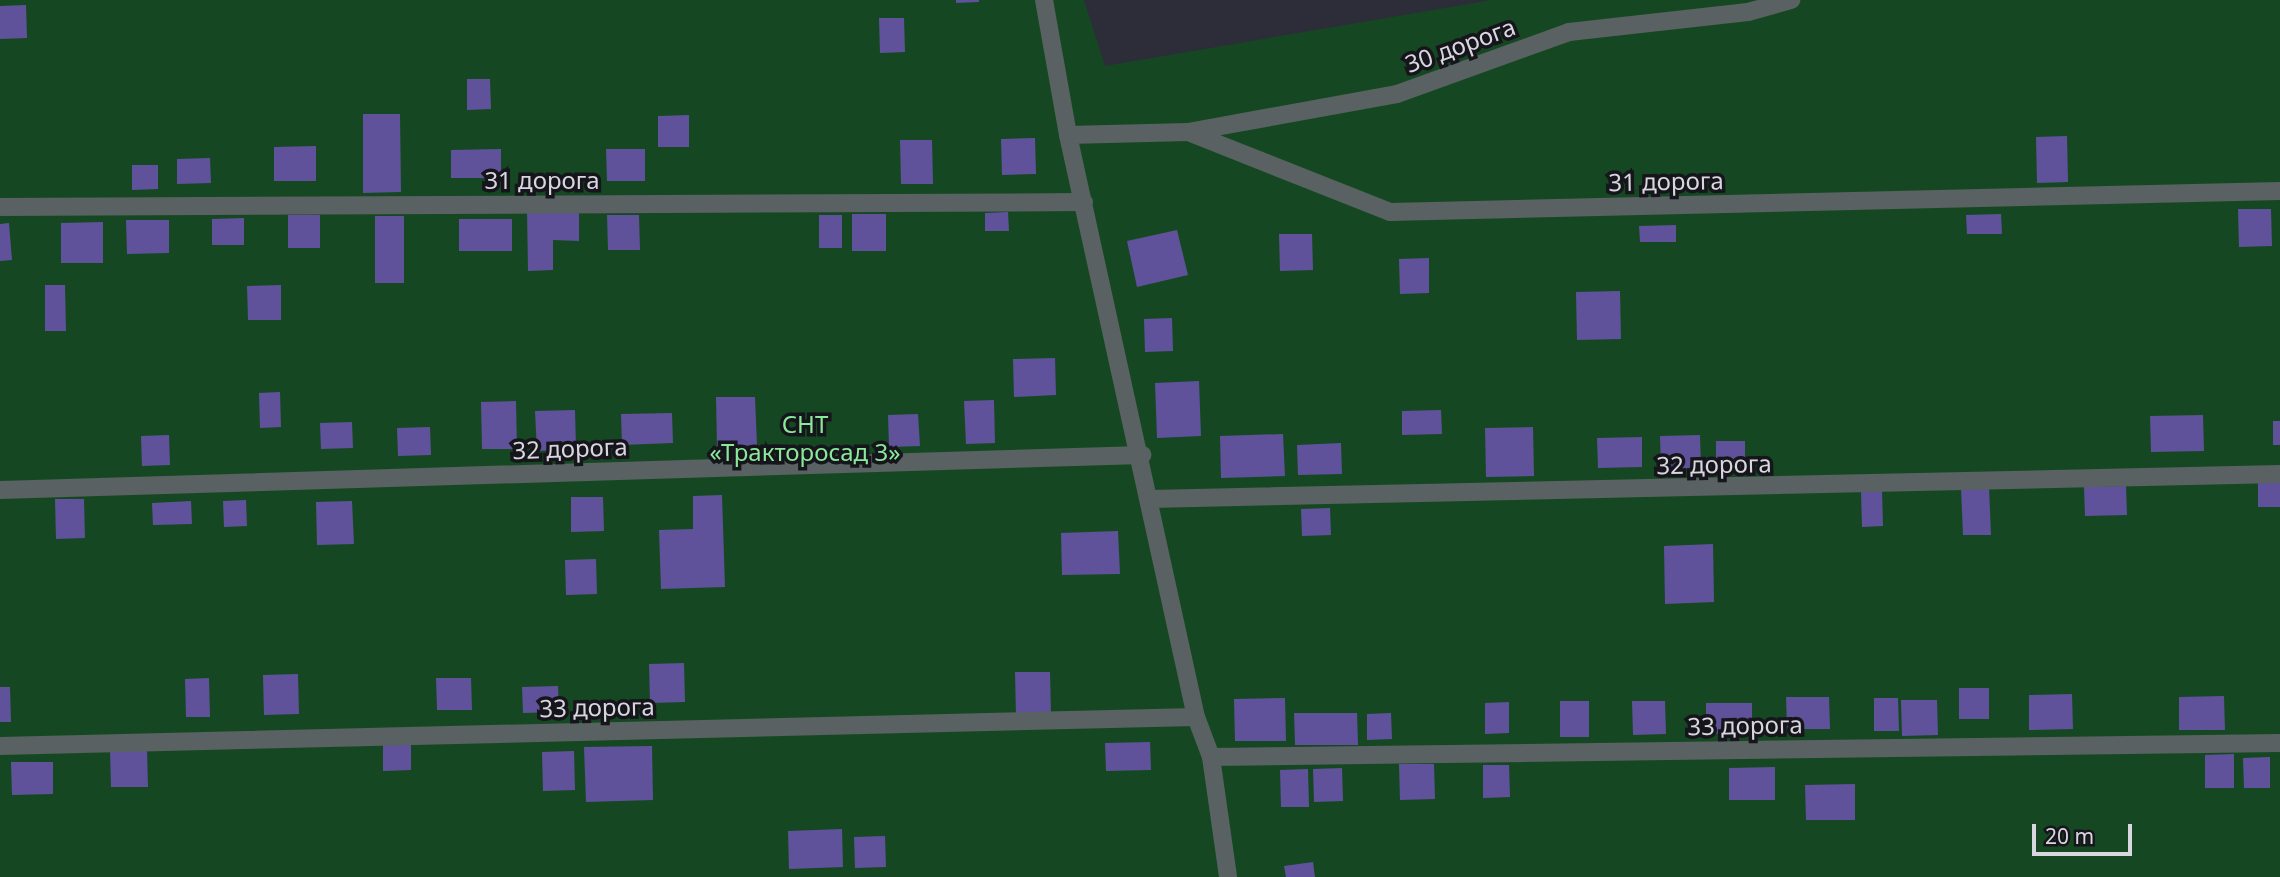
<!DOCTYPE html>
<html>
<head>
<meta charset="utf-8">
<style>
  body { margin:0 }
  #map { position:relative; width:2280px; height:877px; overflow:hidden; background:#2d2c39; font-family:"Noto Sans",sans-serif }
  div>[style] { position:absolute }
  .green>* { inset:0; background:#154822 }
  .building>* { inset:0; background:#5f529a }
  .minor>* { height:18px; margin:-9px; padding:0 9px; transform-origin:9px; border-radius:9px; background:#596162 }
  span { translate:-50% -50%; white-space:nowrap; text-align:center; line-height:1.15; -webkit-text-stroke:7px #16151b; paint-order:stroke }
  .street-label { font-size:24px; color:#d8d7df }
  .park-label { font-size:24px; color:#89e89a }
  .scale { position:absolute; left:2032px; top:824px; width:100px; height:32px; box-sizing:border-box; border:4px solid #d8d7df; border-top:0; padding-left:9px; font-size:21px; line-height:24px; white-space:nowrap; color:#d8d7df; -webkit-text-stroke:5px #16151b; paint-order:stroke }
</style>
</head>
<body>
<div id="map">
  <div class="green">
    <div style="clip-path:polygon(0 0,1084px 0,1105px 66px,1492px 0,2280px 0,2280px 877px,0 877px)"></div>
  </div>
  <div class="building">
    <div style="clip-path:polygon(956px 0,979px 0,979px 2px,956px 3px)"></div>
    <div style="clip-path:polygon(26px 5px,27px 38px,0 39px,0 6px)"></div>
    <div style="clip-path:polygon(879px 18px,904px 18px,905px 52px,880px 53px)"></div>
    <div style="clip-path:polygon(467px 79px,490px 79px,491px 109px,467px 110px)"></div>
    <div style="clip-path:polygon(363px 114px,400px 114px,401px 192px,363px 193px)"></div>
    <div style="clip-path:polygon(689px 115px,689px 147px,658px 147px,658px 116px)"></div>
    <div style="clip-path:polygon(2067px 136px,2068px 182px,2037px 183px,2036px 137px)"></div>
    <div style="clip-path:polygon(1035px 138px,1036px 174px,1002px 175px,1001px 139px)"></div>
    <div style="clip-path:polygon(900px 140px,932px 140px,933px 184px,901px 184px)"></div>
    <div style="clip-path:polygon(316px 146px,316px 181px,274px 181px,274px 147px)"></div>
    <div style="clip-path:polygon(501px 149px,501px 178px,451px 178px,451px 150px)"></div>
    <div style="clip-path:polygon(606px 149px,645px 149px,645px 181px,607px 181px)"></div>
    <div style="clip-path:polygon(210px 158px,211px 183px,177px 184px,177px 159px)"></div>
    <div style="clip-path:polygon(132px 165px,158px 165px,158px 189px,132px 190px)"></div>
    <div style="clip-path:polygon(579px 209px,579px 241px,553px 240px,553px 270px,528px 271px,527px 210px)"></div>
    <div style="clip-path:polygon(2238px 209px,2271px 209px,2272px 246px,2239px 247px)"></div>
    <div style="clip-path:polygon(1008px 212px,1009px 231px,985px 231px,985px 213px)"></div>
    <div style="clip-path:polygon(852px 214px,886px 214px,886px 251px,852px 251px)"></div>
    <div style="clip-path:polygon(2001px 214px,2002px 234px,1967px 234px,1966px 215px)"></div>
    <div style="clip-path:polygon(288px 215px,320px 215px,320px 248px,288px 248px)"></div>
    <div style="clip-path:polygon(607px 215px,639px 215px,640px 250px,608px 250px)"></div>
    <div style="clip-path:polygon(819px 215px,842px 215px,842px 248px,819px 248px)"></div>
    <div style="clip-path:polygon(375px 216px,404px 216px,404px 283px,375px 283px)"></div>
    <div style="clip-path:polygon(244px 218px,244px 245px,212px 245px,212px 219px)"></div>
    <div style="clip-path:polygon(459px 219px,512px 219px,512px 251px,459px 251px)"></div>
    <div style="clip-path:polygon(126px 220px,169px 220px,169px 253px,127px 254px)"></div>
    <div style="clip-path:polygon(103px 222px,103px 263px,61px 263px,61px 223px)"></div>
    <div style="clip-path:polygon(9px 223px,12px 260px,0 261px,0 224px)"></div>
    <div style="clip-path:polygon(1676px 225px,1676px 242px,1640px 242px,1639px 226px)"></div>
    <div style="clip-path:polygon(1177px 230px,1188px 275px,1137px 287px,1127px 241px)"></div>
    <div style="clip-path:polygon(1279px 234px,1312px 234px,1313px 270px,1280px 271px)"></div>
    <div style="clip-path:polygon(1429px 258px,1429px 293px,1400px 294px,1399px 259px)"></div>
    <div style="clip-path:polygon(45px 285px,65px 285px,66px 331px,45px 331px)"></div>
    <div style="clip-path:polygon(281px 285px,281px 320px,248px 320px,247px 286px)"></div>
    <div style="clip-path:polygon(1620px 291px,1621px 339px,1577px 340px,1576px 292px)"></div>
    <div style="clip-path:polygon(1172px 318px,1173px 351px,1145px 352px,1144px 319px)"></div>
    <div style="clip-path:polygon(1055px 358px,1056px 395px,1014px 397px,1013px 359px)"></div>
    <div style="clip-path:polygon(1199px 381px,1201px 436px,1157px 438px,1155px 383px)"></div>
    <div style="clip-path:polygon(280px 392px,281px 427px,260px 428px,259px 393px)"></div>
    <div style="clip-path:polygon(716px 397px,755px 397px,757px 445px,717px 447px)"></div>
    <div style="clip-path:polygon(994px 400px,995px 443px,966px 444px,964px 401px)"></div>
    <div style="clip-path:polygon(516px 401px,517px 449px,482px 449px,481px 402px)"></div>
    <div style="clip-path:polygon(575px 410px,576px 449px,537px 451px,535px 411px)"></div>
    <div style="clip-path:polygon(1441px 410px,1442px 434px,1402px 435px,1402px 411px)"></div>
    <div style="clip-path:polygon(672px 413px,673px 443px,622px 445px,621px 414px)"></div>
    <div style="clip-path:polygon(918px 414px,920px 446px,889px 447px,888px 415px)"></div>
    <div style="clip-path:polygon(2203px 415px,2204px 451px,2151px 452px,2150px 416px)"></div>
    <div style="clip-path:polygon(2273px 421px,2280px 421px,2280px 445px,2273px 445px)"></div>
    <div style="clip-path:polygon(352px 422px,353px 448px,321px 449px,320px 423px)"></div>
    <div style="clip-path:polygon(430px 427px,431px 455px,398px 456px,397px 428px)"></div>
    <div style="clip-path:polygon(1533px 427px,1534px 476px,1486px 477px,1485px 428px)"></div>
    <div style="clip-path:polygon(1283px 434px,1285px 476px,1221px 478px,1220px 436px)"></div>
    <div style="clip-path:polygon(169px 435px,170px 465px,142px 466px,141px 436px)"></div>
    <div style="clip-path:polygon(1700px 435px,1701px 468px,1661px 469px,1660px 436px)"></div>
    <div style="clip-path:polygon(1642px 437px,1642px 467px,1598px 468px,1597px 438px)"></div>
    <div style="clip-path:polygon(1716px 441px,1745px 441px,1745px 470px,1716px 471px)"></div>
    <div style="clip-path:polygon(1341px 443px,1342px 474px,1298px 475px,1297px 445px)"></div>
    <div style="clip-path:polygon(2280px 476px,2280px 507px,2258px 507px,2258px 477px)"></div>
    <div style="clip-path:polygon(2126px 486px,2127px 515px,2085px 516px,2084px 487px)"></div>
    <div style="clip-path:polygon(1989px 487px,1991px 535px,1963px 535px,1961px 488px)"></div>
    <div style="clip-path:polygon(1882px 490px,1883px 526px,1862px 527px,1861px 491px)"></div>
    <div style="clip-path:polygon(722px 495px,725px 587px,661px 589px,659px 530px,693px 529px,693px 496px)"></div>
    <div style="clip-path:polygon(571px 497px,603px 497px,604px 531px,571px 532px)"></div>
    <div style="clip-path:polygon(55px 499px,84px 499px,85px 538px,56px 539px)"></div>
    <div style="clip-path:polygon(246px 500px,247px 526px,224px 527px,223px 501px)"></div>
    <div style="clip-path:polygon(191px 501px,192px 524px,153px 525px,152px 503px)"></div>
    <div style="clip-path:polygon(352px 501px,354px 544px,317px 545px,316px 502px)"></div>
    <div style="clip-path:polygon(1330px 508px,1331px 535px,1302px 536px,1301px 509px)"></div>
    <div style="clip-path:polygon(1118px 531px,1120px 574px,1062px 575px,1061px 533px)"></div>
    <div style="clip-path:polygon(1713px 544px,1714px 602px,1665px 604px,1664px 546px)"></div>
    <div style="clip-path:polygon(596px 559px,597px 594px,566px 595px,565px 560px)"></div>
    <div style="clip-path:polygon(684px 663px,685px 702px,650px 703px,649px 664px)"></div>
    <div style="clip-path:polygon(1015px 672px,1050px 672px,1051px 716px,1016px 716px)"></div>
    <div style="clip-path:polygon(298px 674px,299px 714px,264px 715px,263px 675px)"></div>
    <div style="clip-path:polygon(209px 678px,210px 717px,186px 717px,185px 679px)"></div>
    <div style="clip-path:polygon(436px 678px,471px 678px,472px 710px,437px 710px)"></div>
    <div style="clip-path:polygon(558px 686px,559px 712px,523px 713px,522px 687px)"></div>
    <div style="clip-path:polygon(0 687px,10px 687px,11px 722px,0 722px)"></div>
    <div style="clip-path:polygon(1959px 688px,1989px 688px,1989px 719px,1959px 719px)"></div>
    <div style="clip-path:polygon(2072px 694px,2073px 729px,2029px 730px,2029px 695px)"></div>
    <div style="clip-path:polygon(2224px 696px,2225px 730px,2179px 730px,2179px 697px)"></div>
    <div style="clip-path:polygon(1786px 697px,1829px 697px,1830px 729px,1787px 729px)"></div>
    <div style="clip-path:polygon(1285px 698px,1286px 741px,1235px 741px,1234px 699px)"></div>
    <div style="clip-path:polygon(1874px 698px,1898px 698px,1899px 731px,1874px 731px)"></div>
    <div style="clip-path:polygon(1901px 700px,1937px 700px,1938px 735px,1902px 736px)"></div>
    <div style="clip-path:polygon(1560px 701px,1589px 701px,1589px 737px,1560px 737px)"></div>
    <div style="clip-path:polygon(1632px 701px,1665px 701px,1666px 734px,1633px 735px)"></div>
    <div style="clip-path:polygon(1509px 702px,1509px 733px,1485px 734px,1485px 703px)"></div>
    <div style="clip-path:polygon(1706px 703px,1752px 703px,1752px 733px,1706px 734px)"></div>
    <div style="clip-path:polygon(1294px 713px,1357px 713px,1358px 745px,1295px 745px)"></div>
    <div style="clip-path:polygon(1391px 713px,1392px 739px,1367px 740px,1367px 714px)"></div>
    <div style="clip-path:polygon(1150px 742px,1151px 770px,1106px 771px,1105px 743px)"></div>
    <div style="clip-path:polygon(411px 743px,411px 770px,383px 771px,383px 744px)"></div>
    <div style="clip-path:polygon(652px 746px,653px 800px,586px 802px,584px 747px)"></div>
    <div style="clip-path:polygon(147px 750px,148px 787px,111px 787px,110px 751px)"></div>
    <div style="clip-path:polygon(574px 751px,575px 790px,543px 791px,542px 752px)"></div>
    <div style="clip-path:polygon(2234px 754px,2234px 788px,2205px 788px,2205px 755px)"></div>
    <div style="clip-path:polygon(2270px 757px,2270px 788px,2244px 788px,2243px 758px)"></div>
    <div style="clip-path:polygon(11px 762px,53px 762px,53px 794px,12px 795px)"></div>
    <div style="clip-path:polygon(1399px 764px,1434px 764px,1435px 799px,1400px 800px)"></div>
    <div style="clip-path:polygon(1483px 765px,1509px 765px,1510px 797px,1483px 798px)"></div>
    <div style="clip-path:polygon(1775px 767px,1775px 800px,1729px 800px,1729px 768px)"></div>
    <div style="clip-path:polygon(1342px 768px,1343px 801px,1314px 802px,1313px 769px)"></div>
    <div style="clip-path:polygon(1308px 769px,1309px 807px,1281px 807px,1280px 770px)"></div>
    <div style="clip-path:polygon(1855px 784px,1855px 820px,1806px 820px,1805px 785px)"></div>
    <div style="clip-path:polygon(842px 829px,843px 867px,789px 869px,788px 831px)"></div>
    <div style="clip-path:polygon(885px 836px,886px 867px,855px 868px,854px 837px)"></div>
    <div style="clip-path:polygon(1313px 862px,1315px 877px,1286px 877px,1284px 866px)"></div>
  </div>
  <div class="minor">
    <div style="left:1044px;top:0;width:137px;rotate:79.9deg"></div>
    <div style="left:1068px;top:135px;width:596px;rotate:77.6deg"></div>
    <div style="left:1196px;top:717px;width:43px;rotate:69.4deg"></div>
    <div style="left:1211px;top:757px;width:121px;rotate:81.9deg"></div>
    <div style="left:1188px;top:132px;width:212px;rotate:-10.3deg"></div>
    <div style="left:1397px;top:94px;width:183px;rotate:-19.8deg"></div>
    <div style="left:1569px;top:32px;width:180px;rotate:-6.4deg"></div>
    <div style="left:1748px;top:12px;width:45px;rotate:-15.6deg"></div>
    <div style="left:1068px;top:135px;width:120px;rotate:-1.4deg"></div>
    <div style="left:1188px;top:132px;width:217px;rotate:21.6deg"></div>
    <div style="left:1390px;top:212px;width:890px;rotate:-1.35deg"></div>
    <div style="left:0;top:207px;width:1084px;rotate:-0.26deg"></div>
    <div style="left:0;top:490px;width:1143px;rotate:-1.76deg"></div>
    <div style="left:1150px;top:499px;width:1130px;rotate:-1.27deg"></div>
    <div style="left:0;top:746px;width:1196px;rotate:-1.39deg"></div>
    <div style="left:1211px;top:757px;width:1069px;rotate:-0.75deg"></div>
  </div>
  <div class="street-label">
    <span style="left:1460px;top:45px;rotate:-20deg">30 дорога</span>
    <span style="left:542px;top:180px">31 дорога</span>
    <span style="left:1666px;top:181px;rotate:-1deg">31 дорога</span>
    <span style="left:570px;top:448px;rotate:-2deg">32 дорога</span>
    <span style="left:1714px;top:464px;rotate:-1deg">32 дорога</span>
    <span style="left:597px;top:707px;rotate:-1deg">33 дорога</span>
    <span style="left:1745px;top:725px;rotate:-1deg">33 дорога</span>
  </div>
  <div class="park-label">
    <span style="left:805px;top:438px">СНТ<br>«Тракторосад 3»</span>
  </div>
  <div class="scale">20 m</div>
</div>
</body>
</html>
